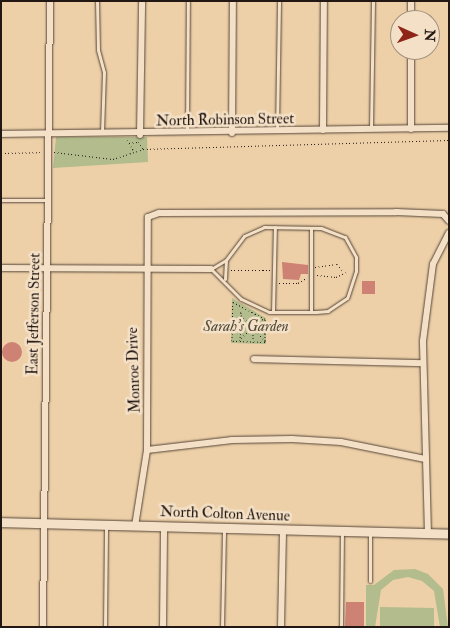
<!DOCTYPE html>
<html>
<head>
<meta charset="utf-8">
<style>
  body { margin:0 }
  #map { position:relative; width:450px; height:628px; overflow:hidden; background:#edd0a8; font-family:"IM FELL Double Pica",serif }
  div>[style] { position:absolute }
  .green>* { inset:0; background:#b2bc8c }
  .building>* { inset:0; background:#cd8274 }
  .round { border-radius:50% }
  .path>* { height:1px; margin-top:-0.5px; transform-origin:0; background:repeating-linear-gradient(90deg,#231713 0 1px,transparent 0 3.5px) }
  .roads { filter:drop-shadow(0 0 1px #564538) drop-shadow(0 0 1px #564538) }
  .lane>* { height:3px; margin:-1.5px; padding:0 1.5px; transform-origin:1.5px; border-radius:1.5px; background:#f3e0c6 }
  .street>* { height:6px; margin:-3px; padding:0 3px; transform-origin:3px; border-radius:3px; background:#f3e0c6 }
  .secondary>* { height:9px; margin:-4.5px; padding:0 4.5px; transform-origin:4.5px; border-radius:4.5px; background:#f3e0c6 }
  span { translate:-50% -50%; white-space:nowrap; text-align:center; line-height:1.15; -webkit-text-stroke:5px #f3e0c6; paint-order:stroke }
  .street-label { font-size:15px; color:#231713 }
  .park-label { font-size:15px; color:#4e4937; font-style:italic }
  .frame { position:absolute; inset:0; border:2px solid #231713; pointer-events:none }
  .north { position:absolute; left:390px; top:10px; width:50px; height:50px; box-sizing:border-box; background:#f3e0c6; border:1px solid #a0907e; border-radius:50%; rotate:92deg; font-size:14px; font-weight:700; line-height:20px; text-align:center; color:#231713 }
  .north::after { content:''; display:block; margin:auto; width:18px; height:22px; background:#8f2418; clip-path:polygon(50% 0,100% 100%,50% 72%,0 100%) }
</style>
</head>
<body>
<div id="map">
  <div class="green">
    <div style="clip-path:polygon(56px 137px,147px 137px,148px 162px,53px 168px)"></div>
    <div style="clip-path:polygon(232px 298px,266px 318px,266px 344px,231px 343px)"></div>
    <div style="clip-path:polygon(415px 569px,428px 574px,443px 589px,448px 627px,440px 627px,434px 591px,422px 581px,408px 577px,393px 580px,381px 590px,375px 627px,366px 627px,366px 585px,374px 585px,394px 570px)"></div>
    <div style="clip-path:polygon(380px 607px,434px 608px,434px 627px,380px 627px)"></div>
  </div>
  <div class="building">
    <div style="clip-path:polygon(282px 262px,308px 265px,308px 274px,301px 274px,299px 280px,283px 279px)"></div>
    <div style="clip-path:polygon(362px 281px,375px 281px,375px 294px,362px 294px)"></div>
    <div class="round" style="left:2px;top:342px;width:20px;height:20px"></div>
    <div style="clip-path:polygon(346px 602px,364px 602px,364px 627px,345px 627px)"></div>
  </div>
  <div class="path">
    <div style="left:127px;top:140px;width:13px;rotate:58deg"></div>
    <div style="left:138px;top:142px;width:9px;rotate:54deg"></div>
    <div style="left:129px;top:143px;width:8px;rotate:-7deg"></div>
    <div style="left:54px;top:152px;width:59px;rotate:6.8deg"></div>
    <div style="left:113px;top:159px;width:32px;rotate:-18deg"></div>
    <div style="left:143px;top:149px;width:306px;rotate:-1.7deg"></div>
    <div style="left:1px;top:153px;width:39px;rotate:-1deg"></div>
    <div style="left:315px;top:267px;width:22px;rotate:-8deg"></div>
    <div style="left:337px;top:264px;width:8px;rotate:50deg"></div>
    <div style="left:231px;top:270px;width:39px"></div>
    <div style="left:317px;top:275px;width:19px;rotate:6deg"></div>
    <div style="left:336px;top:277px;width:14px;rotate:-25deg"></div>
    <div style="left:279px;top:283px;width:19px"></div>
    <div style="left:298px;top:283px;width:9px;rotate:-32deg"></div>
    <div style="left:233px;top:302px;width:36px;rotate:28deg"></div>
    <div style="left:265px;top:319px;width:23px;rotate:90deg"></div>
    <div style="left:265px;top:342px;width:33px;rotate:-178deg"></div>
    <div style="left:232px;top:341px;width:39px;rotate:-89deg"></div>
    <div style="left:241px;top:315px;width:34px;rotate:47deg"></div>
    <div style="left:241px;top:338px;width:29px;rotate:-41deg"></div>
    <div style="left:240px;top:341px;width:31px;rotate:-88deg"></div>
    <div style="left:253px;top:342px;width:26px;rotate:-90deg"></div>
  </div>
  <div class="roads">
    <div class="lane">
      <div style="left:97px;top:1px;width:49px;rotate:88.8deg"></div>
      <div style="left:98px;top:50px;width:23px;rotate:75deg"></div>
      <div style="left:104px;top:72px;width:61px;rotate:91.9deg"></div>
      <div style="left:371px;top:128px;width:127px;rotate:-89.1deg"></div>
      <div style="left:187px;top:131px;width:130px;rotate:-89.6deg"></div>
      <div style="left:277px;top:131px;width:130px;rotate:-89.1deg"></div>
      <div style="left:1px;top:200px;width:46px"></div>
      <div style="left:264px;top:227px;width:57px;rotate:1deg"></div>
      <div style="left:321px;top:228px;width:26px;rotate:21deg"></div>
      <div style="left:345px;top:237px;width:23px;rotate:61deg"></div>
      <div style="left:356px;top:257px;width:14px;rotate:90deg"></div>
      <div style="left:356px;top:271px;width:28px;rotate:108deg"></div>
      <div style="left:347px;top:298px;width:23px;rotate:146deg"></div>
      <div style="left:328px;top:311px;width:12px;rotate:175deg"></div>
      <div style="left:316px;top:312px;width:47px;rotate:180deg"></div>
      <div style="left:269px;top:312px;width:31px;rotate:-155deg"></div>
      <div style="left:241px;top:299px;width:42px;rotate:-135deg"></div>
      <div style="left:211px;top:269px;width:17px;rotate:-31deg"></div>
      <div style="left:226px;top:260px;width:30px;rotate:-53deg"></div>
      <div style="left:244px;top:236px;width:22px;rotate:-24deg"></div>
      <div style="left:311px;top:228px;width:84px;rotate:90deg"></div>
      <div style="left:225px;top:279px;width:18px;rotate:-87deg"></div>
      <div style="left:273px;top:312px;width:85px;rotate:-88.7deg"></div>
      <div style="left:370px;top:581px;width:48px;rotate:-90deg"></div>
      <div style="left:105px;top:627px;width:101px;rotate:-89.4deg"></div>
      <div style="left:222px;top:627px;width:98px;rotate:-88.8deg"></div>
      <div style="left:341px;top:627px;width:95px;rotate:-89.4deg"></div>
    </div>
    <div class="street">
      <div style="left:411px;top:20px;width:19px;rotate:-90deg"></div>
      <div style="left:411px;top:129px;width:79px;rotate:-90deg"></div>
      <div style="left:323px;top:130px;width:129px;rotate:-89.6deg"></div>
      <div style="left:232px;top:133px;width:132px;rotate:-89.6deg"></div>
      <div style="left:1px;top:134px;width:448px;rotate:-0.8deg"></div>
      <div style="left:140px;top:135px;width:134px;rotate:-89.1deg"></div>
      <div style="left:1px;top:268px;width:210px;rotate:0.3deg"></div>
      <div style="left:254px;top:359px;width:168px;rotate:1.4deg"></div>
      <div style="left:147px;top:450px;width:86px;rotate:-6.7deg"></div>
      <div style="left:232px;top:440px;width:60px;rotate:-1deg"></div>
      <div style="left:292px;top:439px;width:49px;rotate:3.5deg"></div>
      <div style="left:341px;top:442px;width:86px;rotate:11.4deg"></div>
      <div style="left:135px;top:526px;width:77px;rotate:-81deg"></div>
      <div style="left:147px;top:450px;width:233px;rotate:-89.8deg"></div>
      <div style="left:148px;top:217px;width:12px;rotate:-20deg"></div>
      <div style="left:159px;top:213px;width:237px;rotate:-0.2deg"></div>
      <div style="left:396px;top:212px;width:47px;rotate:2.4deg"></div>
      <div style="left:443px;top:214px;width:9px;rotate:49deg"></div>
      <div style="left:428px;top:534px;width:193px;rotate:-91.5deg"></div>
      <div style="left:423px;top:341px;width:78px;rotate:-82.6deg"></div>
      <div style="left:433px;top:264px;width:35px;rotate:-63deg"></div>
      <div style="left:43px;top:627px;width:626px;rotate:-89.36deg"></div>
      <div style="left:163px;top:627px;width:100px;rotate:-89.4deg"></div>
      <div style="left:281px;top:627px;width:97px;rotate:-88.8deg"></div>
    </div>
    <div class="secondary">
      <div style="left:1px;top:522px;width:448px;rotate:1.5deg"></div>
    </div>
  </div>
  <div class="street-label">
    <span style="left:225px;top:120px;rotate:-1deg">North Robinson Street</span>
    <span style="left:34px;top:314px;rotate:-89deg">East Jefferson Street</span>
    <span style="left:134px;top:370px;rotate:-92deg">Monroe Drive</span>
    <span style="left:225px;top:514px;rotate:2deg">North Colton Avenue</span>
  </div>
  <div class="park-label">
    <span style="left:246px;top:327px">Sarah's Garden</span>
  </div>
  <div class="frame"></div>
  <div class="north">N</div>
</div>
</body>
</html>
